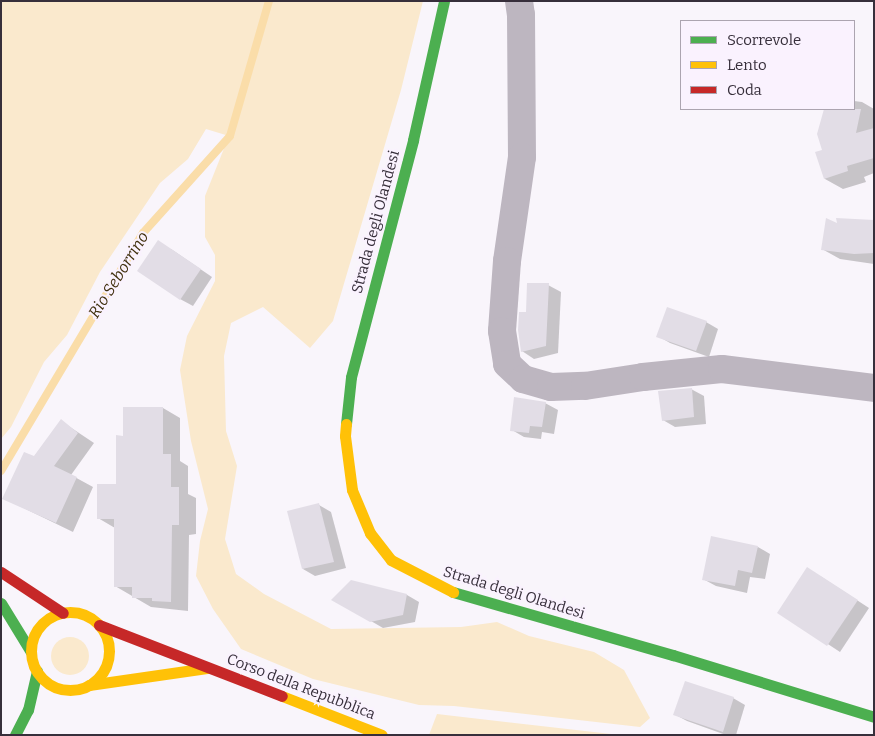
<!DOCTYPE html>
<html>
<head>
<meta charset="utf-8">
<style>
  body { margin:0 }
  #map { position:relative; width:875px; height:736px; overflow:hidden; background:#f9f5fb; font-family:Bitter,serif }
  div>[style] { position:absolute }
  .green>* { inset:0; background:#fae9cd }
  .round { border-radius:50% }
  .shadow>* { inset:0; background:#0003 }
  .stream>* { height:8px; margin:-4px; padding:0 4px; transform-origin:4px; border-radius:4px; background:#fadda9 }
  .building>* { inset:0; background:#e2dde6 }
  .street>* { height:28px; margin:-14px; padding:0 14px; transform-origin:14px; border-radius:14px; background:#bdb6c0 }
  .fast>* { height:11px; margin:-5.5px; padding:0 5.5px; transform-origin:5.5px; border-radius:5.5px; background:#4caf50 }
  .slow>* { height:11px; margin:-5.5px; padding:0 5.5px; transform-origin:5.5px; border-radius:5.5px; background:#ffc107 }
  .slow>.ring { margin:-5.5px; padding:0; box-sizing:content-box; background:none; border:11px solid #ffc107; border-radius:50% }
  .jam>* { height:11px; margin:-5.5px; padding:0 5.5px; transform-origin:5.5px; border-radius:5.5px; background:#c62828 }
  span { translate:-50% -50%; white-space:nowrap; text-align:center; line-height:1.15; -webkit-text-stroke:4px #faf2fe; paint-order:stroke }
  .street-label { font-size:15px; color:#372f3b }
  .water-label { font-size:16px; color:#40300e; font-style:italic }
  .frame { position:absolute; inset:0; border:2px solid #372f3b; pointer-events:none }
  .legend { position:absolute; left:680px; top:20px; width:175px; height:90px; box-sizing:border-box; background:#faf2fe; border:1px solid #aca4b0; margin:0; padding:6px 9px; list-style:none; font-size:15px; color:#372f3b }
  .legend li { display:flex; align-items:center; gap:10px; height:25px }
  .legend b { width:25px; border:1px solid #aca4b0 }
</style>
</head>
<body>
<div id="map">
  <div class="green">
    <div style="clip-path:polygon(1px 1px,423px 1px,401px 90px,333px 321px,310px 348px,263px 307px,231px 323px,224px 356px,226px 431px,237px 466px,225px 539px,236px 574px,264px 594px,331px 629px,461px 627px,497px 622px,529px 636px,594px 652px,624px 670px,650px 718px,640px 727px,454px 706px,419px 705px,313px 679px,241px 649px,213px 609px,196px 576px,200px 541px,208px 509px,191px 441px,180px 370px,187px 336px,215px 281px,215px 255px,205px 237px,205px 196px,229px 136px,206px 129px,188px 159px,160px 183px,100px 272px,67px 335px,44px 362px,11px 427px,1px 439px)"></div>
    <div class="round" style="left:51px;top:637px;width:38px;height:38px"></div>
    <div style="clip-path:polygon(437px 714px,620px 735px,429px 735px)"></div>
  </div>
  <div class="shadow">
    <div style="clip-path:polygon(854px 101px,862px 102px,874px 109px,874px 173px,864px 177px,866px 182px,843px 189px,825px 179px,823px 151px,818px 134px,825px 109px,854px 109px)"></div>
    <div style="clip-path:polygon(874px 221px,874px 264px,840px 259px,822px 249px,839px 225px)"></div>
    <div style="clip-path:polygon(171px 249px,212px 277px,193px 306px,180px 299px)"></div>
    <div style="clip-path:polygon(548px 285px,561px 292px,558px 353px,534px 359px,522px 351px,527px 313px)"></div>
    <div style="clip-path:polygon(706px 322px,718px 329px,709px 357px,670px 343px,658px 336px)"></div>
    <div style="clip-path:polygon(691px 389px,704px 396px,706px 424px,675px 427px,663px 420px)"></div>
    <div style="clip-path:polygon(545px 403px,558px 410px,554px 434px,542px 432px,541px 439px,524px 437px,512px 430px)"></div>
    <div style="clip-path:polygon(163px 408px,180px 418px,180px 461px,188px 466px,188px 494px,196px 498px,196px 534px,189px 535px,188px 611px,151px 607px,115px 586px,115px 528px,98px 518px,118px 486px,124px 437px)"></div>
    <div style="clip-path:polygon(61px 421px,94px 443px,71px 475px,93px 487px,73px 532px,3px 498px)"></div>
    <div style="clip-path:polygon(319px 505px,331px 512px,346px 568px,315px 576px,303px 569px)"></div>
    <div style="clip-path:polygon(758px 547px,770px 554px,765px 579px,750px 577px,747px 593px,716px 586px,703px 579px)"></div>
    <div style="clip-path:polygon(820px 576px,869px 608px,840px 652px,779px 612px)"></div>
    <div style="clip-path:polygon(351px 582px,407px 595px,419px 602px,415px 622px,383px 628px,333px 599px)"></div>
    <div style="clip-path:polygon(733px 698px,745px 705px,736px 735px,726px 735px,687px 721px,674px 714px)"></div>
  </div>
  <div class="stream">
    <div style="left:1px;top:471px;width:277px;rotate:-59.2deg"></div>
    <div style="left:143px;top:233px;width:130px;rotate:-48.1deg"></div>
    <div style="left:230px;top:136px;width:141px;rotate:-73.9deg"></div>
  </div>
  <div class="building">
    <div style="clip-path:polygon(824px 109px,861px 109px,856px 133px,874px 128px,874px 158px,847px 166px,848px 171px,824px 179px,815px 152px,822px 150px,817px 134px)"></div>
    <div style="clip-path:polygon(826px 218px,837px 223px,836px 218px,874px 220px,874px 253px,854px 254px,821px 250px)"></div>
    <div style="clip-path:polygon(158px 240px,201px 269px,180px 300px,137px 271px)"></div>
    <div style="clip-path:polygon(527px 283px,549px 283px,546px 346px,521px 352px,518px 330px,519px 312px,526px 312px)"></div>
    <div style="clip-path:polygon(667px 307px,707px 321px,696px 351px,656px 337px)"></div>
    <div style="clip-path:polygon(692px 388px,694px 417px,662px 421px,658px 391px)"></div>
    <div style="clip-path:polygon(514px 397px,546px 402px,542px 427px,530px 426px,529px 433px,510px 431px)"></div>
    <div style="clip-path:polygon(123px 407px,163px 407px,163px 454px,171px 454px,171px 487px,179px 487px,179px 525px,172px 525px,171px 602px,152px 601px,152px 598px,132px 598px,132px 587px,114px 587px,114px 519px,97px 519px,97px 484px,116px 484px,116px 435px,123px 436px)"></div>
    <div style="clip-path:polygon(61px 419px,78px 433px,54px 466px,77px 477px,56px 523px,2px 499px,24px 452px,34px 456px)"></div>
    <div style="clip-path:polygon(319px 503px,334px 562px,302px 569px,287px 511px)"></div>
    <div style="clip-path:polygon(711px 536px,758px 546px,752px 573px,738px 570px,735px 586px,702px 580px)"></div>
    <div style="clip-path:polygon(807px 567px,858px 600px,827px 646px,777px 613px)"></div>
    <div style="clip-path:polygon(351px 580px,407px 594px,403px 615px,370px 622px,331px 600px)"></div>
    <div style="clip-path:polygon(685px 681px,734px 697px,723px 732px,673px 715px)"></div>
  </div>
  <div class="street">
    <div style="left:519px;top:1px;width:14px;rotate:82deg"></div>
    <div style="left:521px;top:15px;width:142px;rotate:89.6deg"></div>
    <div style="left:522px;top:157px;width:105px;rotate:98.2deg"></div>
    <div style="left:507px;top:261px;width:70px;rotate:94.1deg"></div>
    <div style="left:502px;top:331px;width:33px;rotate:81deg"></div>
    <div style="left:507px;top:364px;width:22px;rotate:43deg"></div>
    <div style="left:523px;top:379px;width:29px;rotate:16deg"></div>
    <div style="left:551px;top:387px;width:34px;rotate:-2deg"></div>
    <div style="left:585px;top:386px;width:59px;rotate:-8.8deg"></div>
    <div style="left:643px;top:377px;width:79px;rotate:-5.8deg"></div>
    <div style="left:722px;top:369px;width:153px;rotate:7.1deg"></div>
  </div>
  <div class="fast">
    <div style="left:346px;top:424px;width:47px;rotate:-83.9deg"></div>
    <div style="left:351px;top:377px;width:245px;rotate:-75.3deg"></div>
    <div style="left:413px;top:140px;width:142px;rotate:-77.4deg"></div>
    <div style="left:453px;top:592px;width:229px;rotate:16deg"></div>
    <div style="left:673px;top:655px;width:210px;rotate:17.1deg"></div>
    <div style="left:1px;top:603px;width:57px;rotate:58.5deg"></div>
    <div style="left:15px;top:735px;width:28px;rotate:-63deg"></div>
    <div style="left:28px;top:710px;width:40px;rotate:-77deg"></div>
  </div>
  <div class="slow">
    <div style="left:346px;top:424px;width:12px;rotate:95deg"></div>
    <div style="left:345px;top:436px;width:54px;rotate:82.6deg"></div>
    <div style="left:352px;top:490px;width:47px;rotate:67.3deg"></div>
    <div style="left:370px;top:533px;width:34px;rotate:52deg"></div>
    <div style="left:391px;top:560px;width:70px;rotate:27.3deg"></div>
    <div class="ring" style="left:31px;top:612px;width:67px;height:67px"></div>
    <div style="left:89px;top:685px;width:119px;rotate:-8.2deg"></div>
    <div style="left:282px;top:696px;width:107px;rotate:21.3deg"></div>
  </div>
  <div class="jam">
    <div style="left:1px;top:572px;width:74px;rotate:33.5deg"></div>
    <div style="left:99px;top:625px;width:196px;rotate:21.2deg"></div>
  </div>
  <div class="street-label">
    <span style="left:376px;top:222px;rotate:-75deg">Strada degli Olandesi</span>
    <span style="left:514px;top:593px;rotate:17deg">Strada degli Olandesi</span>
    <span style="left:301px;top:687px;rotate:21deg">Corso della Repubblica</span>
  </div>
  <div class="water-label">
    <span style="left:119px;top:275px;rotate:-58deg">Rio Seborrino</span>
  </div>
  <div class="frame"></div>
  <ul class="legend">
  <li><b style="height:6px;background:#4caf50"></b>Scorrevole</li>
  <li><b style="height:6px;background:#ffc107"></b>Lento</li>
  <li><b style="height:6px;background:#c62828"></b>Coda</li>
  </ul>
</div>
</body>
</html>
